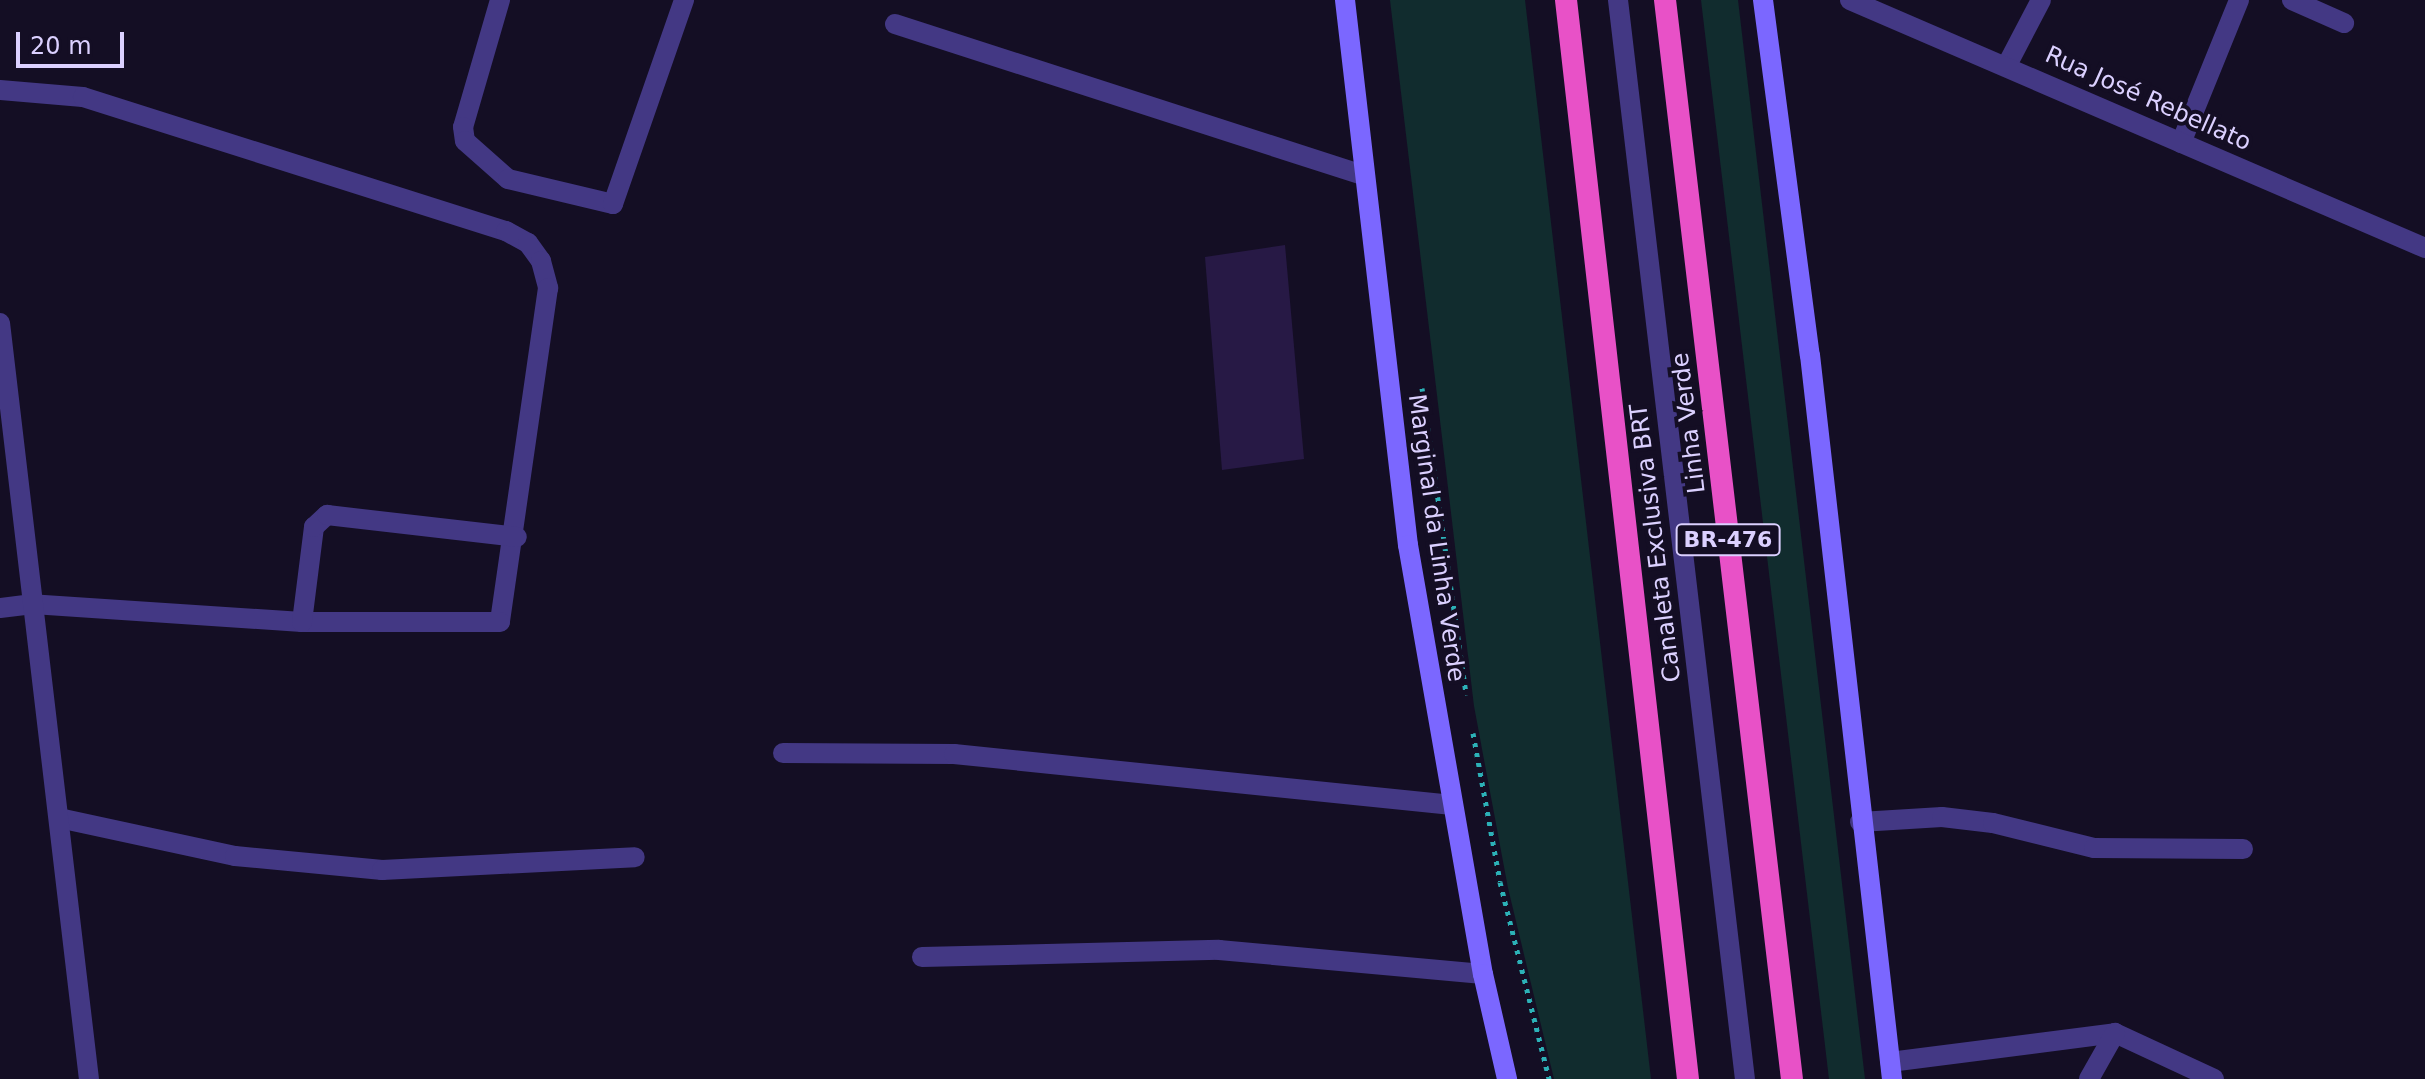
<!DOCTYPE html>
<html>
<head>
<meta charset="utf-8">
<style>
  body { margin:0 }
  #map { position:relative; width:2425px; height:1079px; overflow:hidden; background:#140e24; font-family:"DejaVu Sans",sans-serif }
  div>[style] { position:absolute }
  .green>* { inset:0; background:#112c2e }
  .building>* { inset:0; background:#271945 }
  .path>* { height:5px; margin-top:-2.5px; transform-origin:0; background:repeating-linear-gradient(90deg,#2cb1b7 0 4px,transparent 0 10px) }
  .service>* { height:20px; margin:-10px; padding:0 10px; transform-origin:10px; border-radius:10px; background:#433884 }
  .minor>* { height:20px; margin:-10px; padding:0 10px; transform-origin:10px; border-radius:10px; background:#433884 }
  .tertiary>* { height:20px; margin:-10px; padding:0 10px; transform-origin:10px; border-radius:10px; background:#433884 }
  .secondary>* { height:20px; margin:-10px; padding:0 10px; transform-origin:10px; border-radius:10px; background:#7b67ff }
  .trunk>* { height:22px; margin:-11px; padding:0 11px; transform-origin:11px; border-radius:11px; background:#e851c7 }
  span { translate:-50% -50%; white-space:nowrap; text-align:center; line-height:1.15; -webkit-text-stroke:8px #140e24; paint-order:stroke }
  .shield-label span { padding:2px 6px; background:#140e24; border:2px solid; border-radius:6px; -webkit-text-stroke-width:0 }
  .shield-label { font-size:22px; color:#dbd0ff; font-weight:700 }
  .street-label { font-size:24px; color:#dbd0ff }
  .scale { position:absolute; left:16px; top:32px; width:108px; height:36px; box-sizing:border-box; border:4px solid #dbd0ff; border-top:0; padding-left:10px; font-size:24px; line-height:28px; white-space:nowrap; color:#dbd0ff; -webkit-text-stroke:6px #140e24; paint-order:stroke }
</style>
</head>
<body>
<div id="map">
  <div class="green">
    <div style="clip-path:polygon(1390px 0,1525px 0,1651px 1079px,1554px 1079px,1508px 888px,1474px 706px)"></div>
    <div style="clip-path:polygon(1701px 0,1738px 0,1865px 1079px,1829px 1079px)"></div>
  </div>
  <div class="building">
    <div style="clip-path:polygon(1285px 245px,1304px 459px,1222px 470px,1205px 257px)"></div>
  </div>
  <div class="path">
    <div style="left:1422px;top:388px;width:310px;rotate:81.8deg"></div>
    <div style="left:1473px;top:733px;width:151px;rotate:79.7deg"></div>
    <div style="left:1500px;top:882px;width:203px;rotate:76deg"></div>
  </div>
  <div class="service">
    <div style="left:500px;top:0;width:132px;rotate:106.2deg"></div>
    <div style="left:463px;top:127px;width:14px;rotate:82deg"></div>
    <div style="left:465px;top:141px;width:57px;rotate:41.5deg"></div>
    <div style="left:508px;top:179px;width:108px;rotate:13.4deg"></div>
    <div style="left:613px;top:204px;width:216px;rotate:-70.8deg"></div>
    <div style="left:1618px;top:0;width:1086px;rotate:83.29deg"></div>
    <div style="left:2292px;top:0;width:57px;rotate:23.9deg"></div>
    <div style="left:895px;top:24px;width:494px;rotate:17.9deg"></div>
    <div style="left:2007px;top:65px;width:73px;rotate:-62.4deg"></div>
    <div style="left:0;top:90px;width:83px;rotate:4.8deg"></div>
    <div style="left:83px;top:97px;width:444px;rotate:17.6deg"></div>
    <div style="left:506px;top:231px;width:25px;rotate:29deg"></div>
    <div style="left:528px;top:243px;width:22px;rotate:54deg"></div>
    <div style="left:541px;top:261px;width:28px;rotate:75deg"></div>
    <div style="left:548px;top:288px;width:337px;rotate:98.2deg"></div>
    <div style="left:500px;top:622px;width:198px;rotate:180deg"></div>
    <div style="left:302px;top:622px;width:270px;rotate:-176.2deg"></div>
    <div style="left:2181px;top:143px;width:154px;rotate:-67.9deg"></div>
    <div style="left:302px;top:622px;width:96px;rotate:-82.8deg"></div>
    <div style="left:314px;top:527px;width:18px;rotate:-43deg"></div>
    <div style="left:327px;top:515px;width:191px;rotate:6.6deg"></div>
    <div style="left:783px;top:753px;width:171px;rotate:0.3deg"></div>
    <div style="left:954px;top:754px;width:501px;rotate:5.85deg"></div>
    <div style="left:59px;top:818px;width:180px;rotate:12.2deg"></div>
    <div style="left:235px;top:856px;width:148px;rotate:5.4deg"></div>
    <div style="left:382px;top:870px;width:253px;rotate:-2.9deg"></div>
    <div style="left:1860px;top:822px;width:82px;rotate:-3.5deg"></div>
    <div style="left:1942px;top:817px;width:51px;rotate:6.7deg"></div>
    <div style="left:1993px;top:823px;width:104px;rotate:13.9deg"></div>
    <div style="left:2094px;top:848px;width:149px;rotate:0.4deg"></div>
    <div style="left:922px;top:957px;width:297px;rotate:-1.4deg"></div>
    <div style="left:1219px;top:950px;width:265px;rotate:5.2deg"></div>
  </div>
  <div class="minor">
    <div style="left:1850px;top:0;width:626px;rotate:23.33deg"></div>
    <div style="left:0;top:608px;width:33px;rotate:-7deg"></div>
    <div style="left:1890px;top:1062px;width:227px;rotate:-7.3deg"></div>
    <div style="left:2115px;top:1033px;width:109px;rotate:24.9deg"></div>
    <div style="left:2089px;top:1079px;width:53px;rotate:-60.5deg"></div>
  </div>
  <div class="tertiary">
    <div style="left:0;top:323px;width:761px;rotate:83.29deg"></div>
  </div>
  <div class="secondary">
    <div style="left:1345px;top:0;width:549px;rotate:83.41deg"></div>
    <div style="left:1408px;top:545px;width:436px;rotate:80.1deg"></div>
    <div style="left:1483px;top:974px;width:108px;rotate:77.1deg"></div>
    <div style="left:1763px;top:0;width:358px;rotate:82.5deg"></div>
    <div style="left:1810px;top:355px;width:729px;rotate:83.54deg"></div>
  </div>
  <div class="trunk">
    <div style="left:1566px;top:0;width:1086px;rotate:83.55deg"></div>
    <div style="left:1665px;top:0;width:1086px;rotate:83.29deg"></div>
  </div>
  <div class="shield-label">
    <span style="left:1728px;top:540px">BR-476</span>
  </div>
  <div class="street-label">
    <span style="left:2148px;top:99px;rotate:24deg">Rua José Rebellato</span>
    <span style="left:1689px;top:423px;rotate:-97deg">Linha Verde</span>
    <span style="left:1436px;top:538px;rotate:82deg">Marginal da Linha Verde</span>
    <span style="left:1656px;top:543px;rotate:-97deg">Canaleta Exclusiva BRT</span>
  </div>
  <div class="scale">20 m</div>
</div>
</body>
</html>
